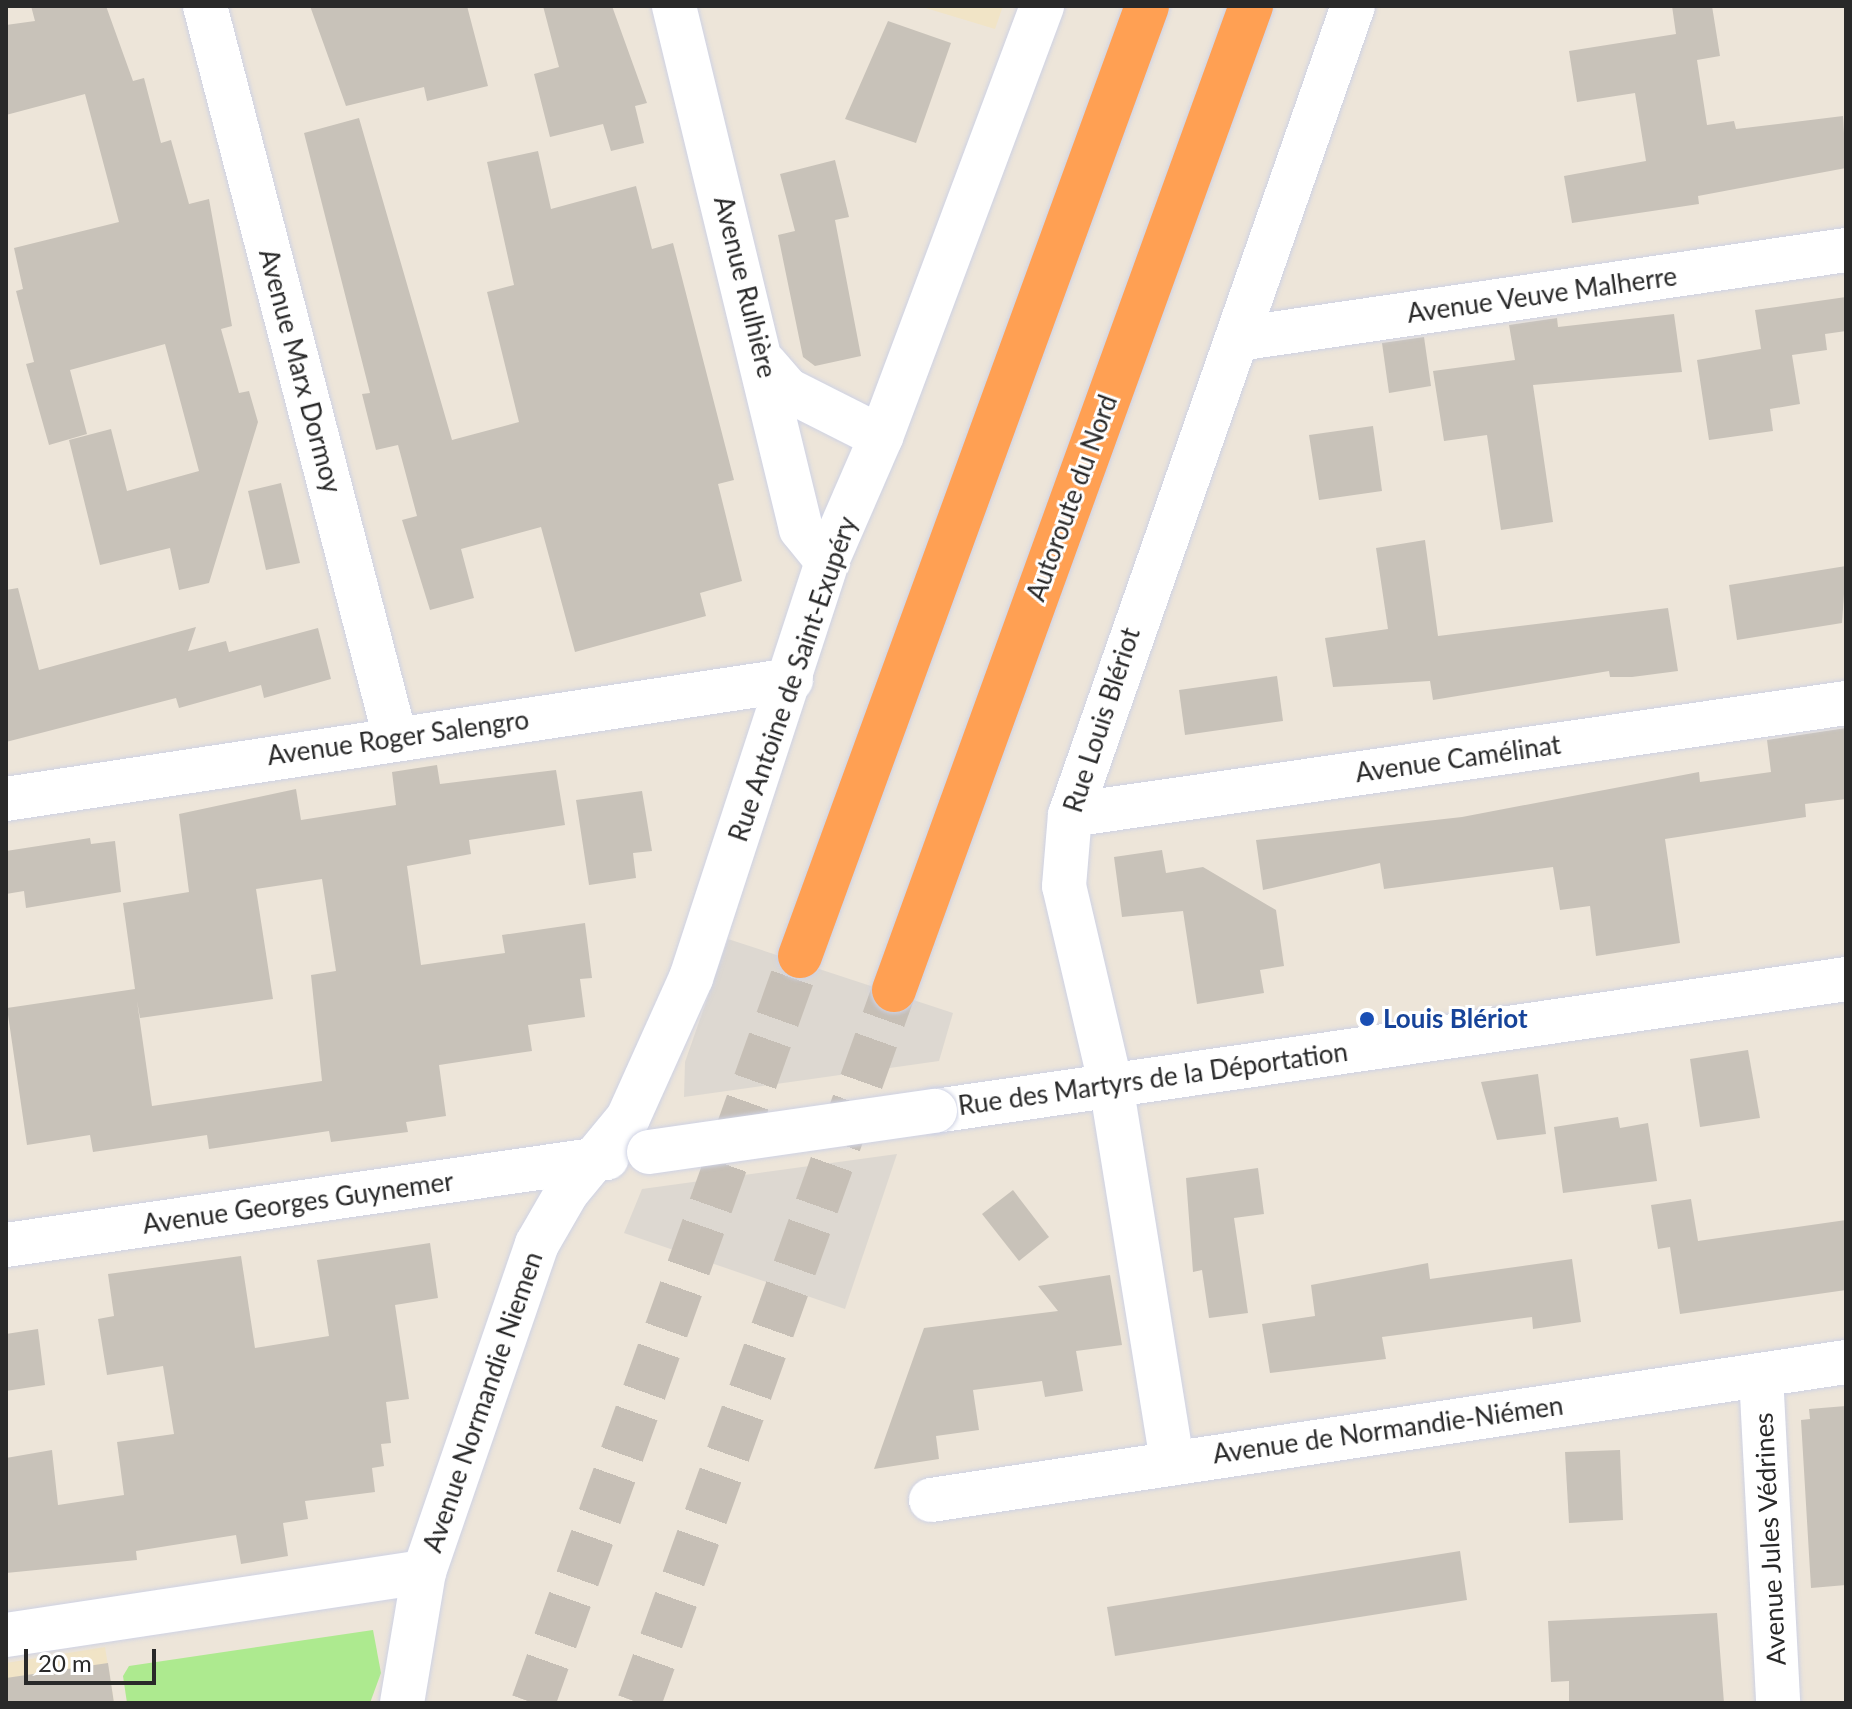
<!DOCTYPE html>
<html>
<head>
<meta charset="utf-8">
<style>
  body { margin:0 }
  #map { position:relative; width:1852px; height:1709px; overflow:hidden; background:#ede5d9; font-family:Lato,sans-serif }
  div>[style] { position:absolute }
  .education>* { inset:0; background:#f1e4c6 }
  .green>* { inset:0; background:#adea8f }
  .plaza>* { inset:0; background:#ddd8d1 }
  .building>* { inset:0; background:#c8c2b9 }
  .highway-tunnel>* { height:44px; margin-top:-22px; transform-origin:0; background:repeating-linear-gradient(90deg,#c6bfb6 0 44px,transparent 0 66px) }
  .roads { filter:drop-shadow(0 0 2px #ced2e4) drop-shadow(0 0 2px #ced2e4) }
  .minor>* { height:44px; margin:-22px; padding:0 22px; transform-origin:22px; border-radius:22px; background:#fff }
  .highway>* { height:44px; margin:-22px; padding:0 22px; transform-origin:22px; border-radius:22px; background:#ffa053 }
  .bridges { filter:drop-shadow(0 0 2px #ced2e4) drop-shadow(0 0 2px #ced2e4) }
  .minor-bridge>* { height:44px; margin:-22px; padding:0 22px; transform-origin:22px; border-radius:22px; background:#fff }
  .dots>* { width:22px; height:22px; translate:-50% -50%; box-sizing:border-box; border:4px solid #fff; border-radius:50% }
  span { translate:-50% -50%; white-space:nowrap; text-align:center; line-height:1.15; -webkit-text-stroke:6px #fff; paint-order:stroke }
  .street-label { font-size:26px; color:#292929 }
  .transit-label { font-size:26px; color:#164399; font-weight:700 }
  .left { translate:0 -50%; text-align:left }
  .frame { position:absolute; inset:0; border:8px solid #292929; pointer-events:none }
  .scale { position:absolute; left:24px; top:1649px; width:132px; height:36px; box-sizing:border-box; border:4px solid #292929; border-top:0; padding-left:10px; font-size:24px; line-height:28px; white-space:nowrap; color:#292929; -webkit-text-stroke:6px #fff; paint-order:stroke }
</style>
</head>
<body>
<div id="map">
  <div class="education">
    <div style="clip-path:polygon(919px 6px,1003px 6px,995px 29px)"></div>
    <div style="clip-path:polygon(105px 1647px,114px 1703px,6px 1703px,6px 1663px)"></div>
  </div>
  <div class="green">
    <div style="clip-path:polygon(373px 1630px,381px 1673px,370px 1703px,127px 1703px,123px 1676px,129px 1666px)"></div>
  </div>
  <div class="plaza">
    <div style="clip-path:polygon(728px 939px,953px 1013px,939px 1061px,684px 1097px,685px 1062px)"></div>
    <div style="clip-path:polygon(897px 1154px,845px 1309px,624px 1233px,642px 1189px)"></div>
  </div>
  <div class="building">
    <div style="clip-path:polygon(31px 6px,106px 6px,133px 81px,144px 78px,161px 143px,171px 140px,189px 204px,209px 199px,232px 326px,221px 329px,239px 393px,249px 391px,258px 422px,209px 583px,179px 590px,170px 548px,100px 565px,69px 440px,111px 429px,127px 491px,199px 471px,165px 344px,70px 370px,87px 434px,49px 445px,26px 364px,34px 362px,16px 291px,23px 289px,14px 248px,119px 222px,85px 94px,6px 115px,6px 25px,35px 21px)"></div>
    <div style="clip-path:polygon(310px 6px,467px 6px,488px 86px,427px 101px,424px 87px,346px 106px)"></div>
    <div style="clip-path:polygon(543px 6px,612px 6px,647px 103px,635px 106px,644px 143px,611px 151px,603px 124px,550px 137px,534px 74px,559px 67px)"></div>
    <div style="clip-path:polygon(1672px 6px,1712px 6px,1720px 56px,1697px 60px,1707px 125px,1734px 121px,1736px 129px,1843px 116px,1846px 168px,1698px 196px,1699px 204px,1572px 223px,1564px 176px,1646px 161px,1635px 93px,1577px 102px,1569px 51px,1676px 34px)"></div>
    <div style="clip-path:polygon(888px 21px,951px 43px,916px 143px,845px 119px)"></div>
    <div style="clip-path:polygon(359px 118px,452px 440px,519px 422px,487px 292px,514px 285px,487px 162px,538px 151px,551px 209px,636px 186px,652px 249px,673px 243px,734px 480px,718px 484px,742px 581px,700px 593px,706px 616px,575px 652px,541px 527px,461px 549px,474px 598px,430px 610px,402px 520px,417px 516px,398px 445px,376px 450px,362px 394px,370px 393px,304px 133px)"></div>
    <div style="clip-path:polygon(835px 160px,849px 217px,835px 220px,861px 356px,815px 366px,803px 357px,778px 235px,795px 231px,780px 174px)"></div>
    <div style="clip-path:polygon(1846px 297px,1846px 331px,1825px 334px,1827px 350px,1792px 355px,1800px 404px,1770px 409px,1773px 431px,1709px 440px,1697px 360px,1761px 349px,1755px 310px)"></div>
    <div style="clip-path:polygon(1674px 314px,1682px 372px,1533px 385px,1553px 522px,1501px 530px,1487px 435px,1444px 441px,1433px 371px,1515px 360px,1509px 325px,1557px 318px,1558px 327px)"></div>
    <div style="clip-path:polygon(1424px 337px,1431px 386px,1389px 393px,1382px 343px)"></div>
    <div style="clip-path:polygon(1373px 426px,1382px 491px,1319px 500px,1309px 435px)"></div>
    <div style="clip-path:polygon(281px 483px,300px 563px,266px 570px,248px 491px)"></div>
    <div style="clip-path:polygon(1425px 540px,1438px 636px,1668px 608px,1678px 671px,1632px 677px,1610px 677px,1609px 671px,1433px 700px,1430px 681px,1333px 687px,1325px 638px,1388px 629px,1376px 548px)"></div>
    <div style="clip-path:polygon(1846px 566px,1842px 623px,1737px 640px,1729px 585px)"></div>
    <div style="clip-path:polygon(18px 588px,39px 670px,196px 627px,188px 651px,226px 641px,229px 652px,318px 628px,331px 679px,264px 698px,261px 685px,179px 708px,176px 698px,6px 742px,6px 590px)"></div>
    <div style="clip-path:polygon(1277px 676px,1283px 721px,1185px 735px,1179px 690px)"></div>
    <div style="clip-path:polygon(1846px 728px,1846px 799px,1805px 804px,1806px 817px,1665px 839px,1680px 943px,1596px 956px,1590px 906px,1560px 910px,1553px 867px,1384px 889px,1380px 863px,1263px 890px,1256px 840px,1462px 817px,1699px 772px,1700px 782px,1771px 772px,1767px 740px)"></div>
    <div style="clip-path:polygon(evenodd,437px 765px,440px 784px,556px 770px,565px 825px,469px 840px,471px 854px,407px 866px,421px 965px,505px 953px,502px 935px,585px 923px,592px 978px,580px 979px,585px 1017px,528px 1025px,532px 1051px,439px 1065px,446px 1116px,406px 1122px,408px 1132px,331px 1142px,329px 1131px,209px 1149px,207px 1135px,93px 1152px,90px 1135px,27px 1145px,7px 1008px,135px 989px,123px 903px,189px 892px,179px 814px,296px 789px,301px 820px,396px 805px,392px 772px,437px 765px,322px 879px,336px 971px,311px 975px,322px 1081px,152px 1106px,137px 1001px,140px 1018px,273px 999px,256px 889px,322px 879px)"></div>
    <div style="clip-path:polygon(642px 791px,652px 851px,633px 853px,636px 878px,589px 885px,576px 800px)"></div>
    <div style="clip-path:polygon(90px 838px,91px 844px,115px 841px,121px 892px,26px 908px,24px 891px,6px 894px,6px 851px)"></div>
    <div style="clip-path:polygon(1162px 850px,1166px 873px,1203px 867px,1276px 910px,1284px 966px,1260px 970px,1264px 993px,1197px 1004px,1183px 911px,1122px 917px,1114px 857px)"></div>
    <div style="clip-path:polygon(1748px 1050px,1760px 1118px,1700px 1127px,1690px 1059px)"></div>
    <div style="clip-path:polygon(1538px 1074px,1546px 1134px,1497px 1140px,1481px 1082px)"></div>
    <div style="clip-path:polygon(1618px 1117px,1620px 1128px,1648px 1123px,1657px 1181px,1563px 1193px,1554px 1127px)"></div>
    <div style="clip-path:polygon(1258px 1168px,1264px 1214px,1234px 1218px,1248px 1313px,1209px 1318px,1202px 1270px,1193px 1272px,1186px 1178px)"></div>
    <div style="clip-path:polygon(1013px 1190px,1049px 1237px,1019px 1261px,982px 1214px)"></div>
    <div style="clip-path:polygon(1691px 1199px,1698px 1241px,1846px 1220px,1846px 1290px,1680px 1314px,1670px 1247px,1658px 1249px,1651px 1205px)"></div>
    <div style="clip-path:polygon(430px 1243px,438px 1298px,395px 1305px,409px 1399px,386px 1402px,391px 1443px,381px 1444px,384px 1466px,372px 1468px,375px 1492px,305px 1501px,308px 1519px,283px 1523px,288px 1556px,241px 1564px,236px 1535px,136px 1551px,137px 1560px,6px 1573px,6px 1458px,52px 1450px,58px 1505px,124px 1495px,117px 1442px,174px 1434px,163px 1366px,107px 1375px,98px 1319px,114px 1316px,108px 1274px,241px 1256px,255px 1348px,329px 1336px,317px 1260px)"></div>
    <div style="clip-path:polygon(1572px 1259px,1581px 1322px,1533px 1329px,1532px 1317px,1382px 1337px,1386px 1359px,1270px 1373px,1262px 1324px,1315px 1316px,1311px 1285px,1428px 1263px,1430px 1279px)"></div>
    <div style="clip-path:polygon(1110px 1275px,1122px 1345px,1076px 1351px,1083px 1391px,1045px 1397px,1042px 1381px,973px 1390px,979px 1430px,936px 1436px,939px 1459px,874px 1469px,924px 1328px,1058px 1311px,1038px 1286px)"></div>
    <div style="clip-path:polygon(38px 1329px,45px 1385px,6px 1391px,6px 1334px)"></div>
    <div style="clip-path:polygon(1846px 1406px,1846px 1585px,1811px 1588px,1801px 1420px,1810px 1419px,1809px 1409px)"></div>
    <div style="clip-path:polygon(1620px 1450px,1623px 1520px,1569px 1523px,1565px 1452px)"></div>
    <div style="clip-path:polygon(1460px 1551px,1467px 1600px,1115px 1656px,1107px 1607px)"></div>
    <div style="clip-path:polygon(1717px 1613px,1724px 1703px,1569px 1703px,1569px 1681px,1551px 1682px,1548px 1621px)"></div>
    <div style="clip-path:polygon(108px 1663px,114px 1703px,6px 1703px,6px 1678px)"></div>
  </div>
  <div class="highway-tunnel">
    <div style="left:533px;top:1703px;width:793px;rotate:-70.33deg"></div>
    <div style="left:639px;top:1703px;width:757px;rotate:-70.32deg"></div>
  </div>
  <div class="roads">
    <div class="minor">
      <div style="left:205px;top:6px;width:755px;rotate:75.43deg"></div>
      <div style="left:674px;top:6px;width:538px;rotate:76.35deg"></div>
      <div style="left:801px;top:529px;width:41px;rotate:50.9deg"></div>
      <div style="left:1238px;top:339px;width:614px;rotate:-8.33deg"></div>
      <div style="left:766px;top:365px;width:33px;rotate:49deg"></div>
      <div style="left:788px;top:390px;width:104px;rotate:26.8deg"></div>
      <div style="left:6px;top:799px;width:794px;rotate:-8.62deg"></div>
      <div style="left:1070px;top:815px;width:784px;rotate:-8.21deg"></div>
      <div style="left:935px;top:1111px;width:921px;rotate:-8.24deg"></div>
      <div style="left:6px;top:1245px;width:607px;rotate:-8.24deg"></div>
      <div style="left:1761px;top:1375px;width:328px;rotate:87deg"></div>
      <div style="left:1172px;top:1461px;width:380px;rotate:-99.2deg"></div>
      <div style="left:1111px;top:1086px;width:205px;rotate:-103.2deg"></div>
      <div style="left:1064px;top:886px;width:71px;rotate:-85.2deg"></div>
      <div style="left:1070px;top:815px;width:857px;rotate:-70.72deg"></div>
      <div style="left:931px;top:1500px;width:925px;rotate:-8.58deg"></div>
      <div style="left:6px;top:1635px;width:423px;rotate:-8.6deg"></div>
      <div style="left:424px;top:1572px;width:347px;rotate:-71deg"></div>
      <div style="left:537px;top:1244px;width:60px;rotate:-60deg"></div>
      <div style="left:567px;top:1192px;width:96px;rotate:-50.5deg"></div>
      <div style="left:628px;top:1118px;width:154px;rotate:-65.8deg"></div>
      <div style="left:691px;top:978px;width:439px;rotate:-71.9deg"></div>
      <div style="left:827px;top:561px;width:135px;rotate:-66.5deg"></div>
      <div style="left:881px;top:437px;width:460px;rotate:-69.5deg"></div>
      <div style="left:402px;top:1703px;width:133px;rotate:-80.5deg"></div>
    </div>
    <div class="highway">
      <div style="left:800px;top:956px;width:1011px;rotate:-69.93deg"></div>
      <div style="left:894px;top:990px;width:1047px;rotate:-70.06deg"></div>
    </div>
  </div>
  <div class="bridges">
    <div class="minor-bridge">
      <div style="left:649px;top:1152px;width:289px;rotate:-8.2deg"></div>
    </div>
  </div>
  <div class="dots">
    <div style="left:1367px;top:1019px;background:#1a4fb4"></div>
  </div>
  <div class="street-label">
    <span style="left:745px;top:287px;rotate:76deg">Avenue Rulhière</span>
    <span style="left:1542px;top:295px;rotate:-8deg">Avenue Veuve Malherre</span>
    <span style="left:300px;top:371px;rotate:75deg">Avenue Marx Dormoy</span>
    <span style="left:1072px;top:498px;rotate:-70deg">Autoroute du Nord</span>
    <span style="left:793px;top:679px;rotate:-71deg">Rue Antoine de Saint-Exupéry</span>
    <span style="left:1102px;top:720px;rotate:-72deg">Rue Louis Blériot</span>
    <span style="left:398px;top:738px;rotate:-8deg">Avenue Roger Salengro</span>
    <span style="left:1458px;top:759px;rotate:-8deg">Avenue Camélinat</span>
    <span style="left:1153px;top:1079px;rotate:-8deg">Rue des Martyrs de la Déportation</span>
    <span style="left:298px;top:1203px;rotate:-8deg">Avenue Georges Guynemer</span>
    <span style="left:483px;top:1402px;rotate:-71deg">Avenue Normandie Niemen</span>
    <span style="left:1388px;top:1430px;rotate:-8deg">Avenue de Normandie-Niémen</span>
    <span style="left:1770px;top:1539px;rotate:-93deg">Avenue Jules Védrines</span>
  </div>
  <div class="transit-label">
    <span class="left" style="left:1383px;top:1019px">Louis Blériot</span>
  </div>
  <div class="frame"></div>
  <div class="scale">20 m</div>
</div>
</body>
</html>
